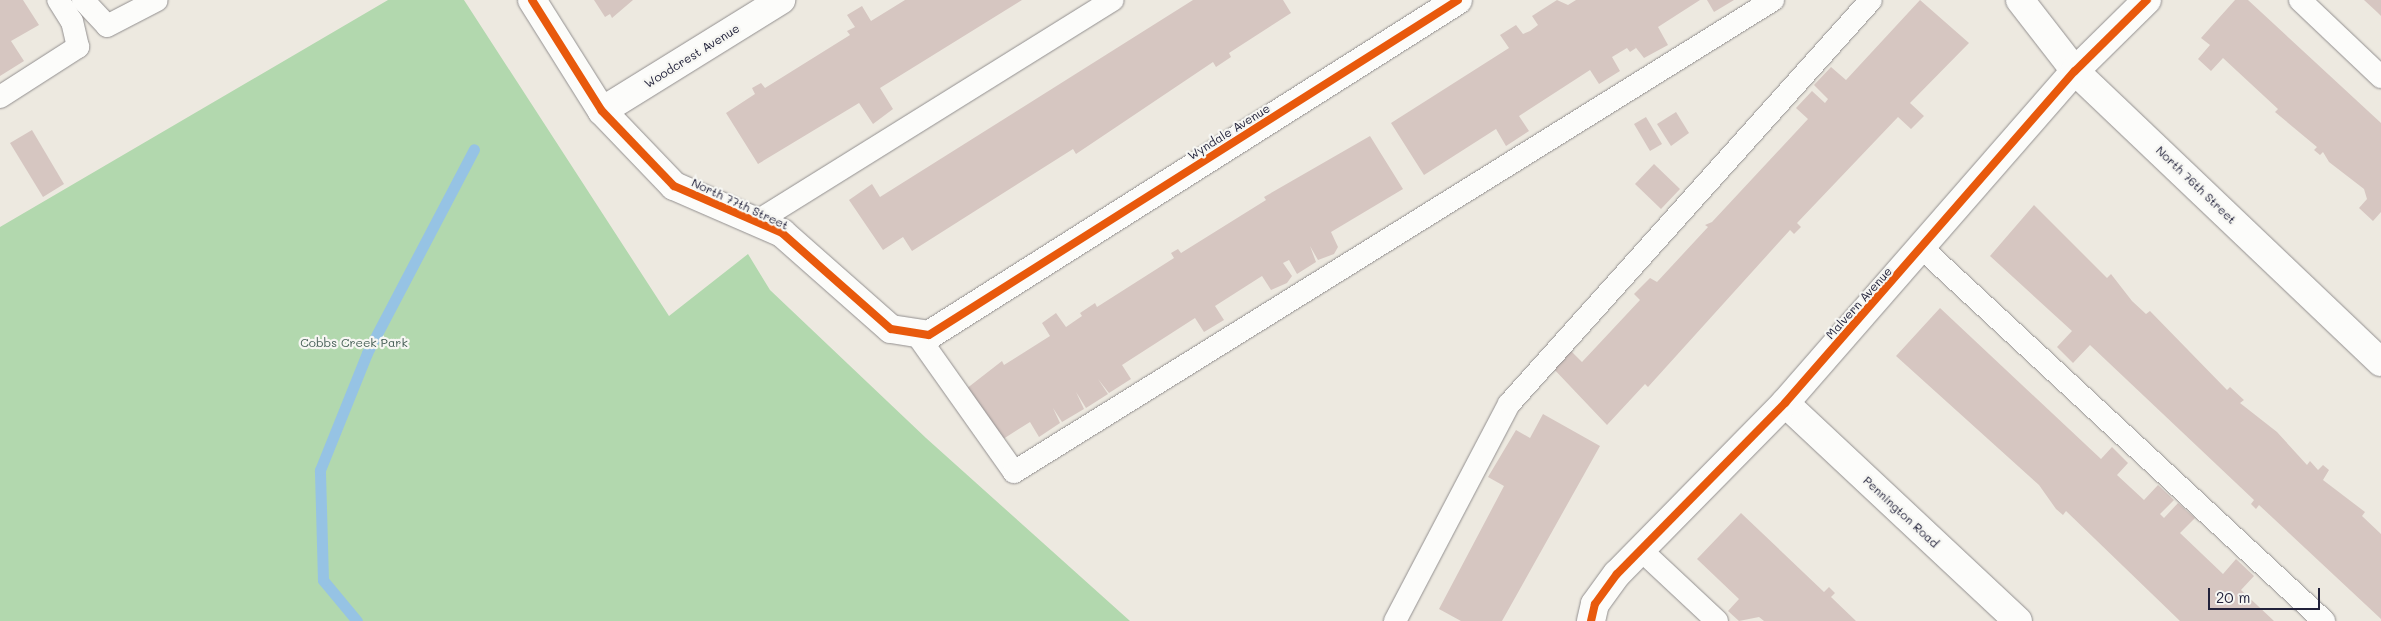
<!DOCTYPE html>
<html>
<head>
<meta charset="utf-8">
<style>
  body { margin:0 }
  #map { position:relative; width:2381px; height:621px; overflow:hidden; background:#ede9e0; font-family:Mali,sans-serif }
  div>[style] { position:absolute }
  .green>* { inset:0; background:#b2d8ae }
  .stream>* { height:11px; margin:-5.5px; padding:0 5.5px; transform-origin:5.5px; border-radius:5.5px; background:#96c3e4 }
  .building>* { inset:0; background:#d6c6c1 }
  .roads { filter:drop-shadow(0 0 1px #928f8f) drop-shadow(0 0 1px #928f8f) }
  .lane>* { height:22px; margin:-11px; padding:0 11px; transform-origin:11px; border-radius:11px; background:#fcfcfa }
  .street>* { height:28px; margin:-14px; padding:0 14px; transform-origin:14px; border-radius:14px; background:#fcfcfa }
  .cycleway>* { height:8px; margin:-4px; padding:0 4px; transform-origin:4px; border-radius:4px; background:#e8590c }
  span { translate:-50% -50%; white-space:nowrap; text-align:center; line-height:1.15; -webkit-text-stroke:4.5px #f6f6f2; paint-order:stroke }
  .street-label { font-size:12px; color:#22223b }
  .park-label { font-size:12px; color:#445d55 }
  .scale { position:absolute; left:2208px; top:588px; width:112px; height:22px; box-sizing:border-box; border:2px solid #22223b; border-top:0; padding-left:6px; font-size:15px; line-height:18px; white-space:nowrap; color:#22223b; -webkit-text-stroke:4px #f6f6f2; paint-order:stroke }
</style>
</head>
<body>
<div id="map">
  <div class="green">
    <div style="clip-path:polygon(388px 0,464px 0,669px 316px,748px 254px,770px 290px,926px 438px,1130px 621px,0 621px,0 227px)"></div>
  </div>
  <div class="stream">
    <div style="left:357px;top:621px;width:53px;rotate:-129.7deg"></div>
    <div style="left:323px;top:580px;width:110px;rotate:-91.6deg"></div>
    <div style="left:320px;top:470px;width:126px;rotate:-68.1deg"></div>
    <div style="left:367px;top:353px;width:230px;rotate:-62.3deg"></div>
  </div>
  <div class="building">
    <div style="clip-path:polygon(0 0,23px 0,39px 25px,11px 41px,24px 61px,0 76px)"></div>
    <div style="clip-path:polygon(594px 0,633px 0,612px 18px,610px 14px,605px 17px)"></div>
    <div style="clip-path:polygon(905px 0,1022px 0,880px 88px,893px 109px,873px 124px,859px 103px,758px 164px,726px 113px,755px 94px,752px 88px,761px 83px,765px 88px,850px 35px,847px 31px,855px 27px,847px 15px,862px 6px,871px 21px)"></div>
    <div style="clip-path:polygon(1193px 0,1283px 0,1291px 13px,1229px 53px,1231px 57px,1216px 67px,1213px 62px,1076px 154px,1073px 149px,912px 251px,903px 237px,883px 250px,849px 200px,872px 184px,880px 197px)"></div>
    <div style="clip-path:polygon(1557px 0,1568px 5px,1576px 0,1700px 0,1658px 27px,1668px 45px,1644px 58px,1633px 44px,1636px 48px,1630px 52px,1627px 48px,1612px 57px,1620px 71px,1599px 84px,1590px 70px,1519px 116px,1529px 131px,1506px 146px,1496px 129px,1424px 175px,1391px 123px,1509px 48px,1500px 35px,1516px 25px,1523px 34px,1530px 31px,1538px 25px,1532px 16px)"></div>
    <div style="clip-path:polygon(1707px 0,1734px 0,1714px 12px)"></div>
    <div style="clip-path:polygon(1920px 0,1969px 43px,1910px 103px,1924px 116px,1911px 129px,1898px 117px,1797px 223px,1801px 227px,1794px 234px,1790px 230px,1648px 387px,1645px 384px,1607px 425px,1551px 366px,1568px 348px,1582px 362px,1640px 300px,1634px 294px,1650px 278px,1657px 282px,1708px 227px,1705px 225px,1712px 222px,1808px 119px,1796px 108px,1812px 91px,1825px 103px,1828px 99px,1814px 85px,1831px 67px,1846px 80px)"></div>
    <div style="clip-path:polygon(2235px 0,2248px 0,2381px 123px,2381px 212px,2373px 221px,2359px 208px,2367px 199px,2364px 189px,2329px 162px,2323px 152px,2320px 155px,2314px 150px,2317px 147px,2275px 112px,2278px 109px,2237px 71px,2223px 58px,2211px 71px,2198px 59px,2210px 45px,2201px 38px)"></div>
    <div style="clip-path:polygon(2364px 0,2381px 0,2381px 16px,2377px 12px)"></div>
    <div style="clip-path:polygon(1676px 112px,1689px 133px,1671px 146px,1657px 124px)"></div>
    <div style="clip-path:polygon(1646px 117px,1662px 144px,1650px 151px,1634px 124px)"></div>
    <div style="clip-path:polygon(32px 130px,64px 184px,43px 197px,10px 143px)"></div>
    <div style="clip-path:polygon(1370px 136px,1403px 189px,1331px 232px,1338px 247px,1334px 254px,1318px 260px,1310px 246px,1316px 262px,1297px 274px,1289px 260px,1283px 263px,1292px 276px,1287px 283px,1271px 290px,1262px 276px,1215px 306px,1224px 320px,1204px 332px,1195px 318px,1122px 365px,1131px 379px,1109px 393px,1098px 379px,1108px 394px,1086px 408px,1076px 392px,1084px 409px,1062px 422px,1053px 408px,1060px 423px,1039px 437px,1030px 422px,1000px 441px,966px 389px,1002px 361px,1004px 365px,1050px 336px,1042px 323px,1056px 313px,1066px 327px,1082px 316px,1080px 313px,1095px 303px,1097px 307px,1174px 258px,1171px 253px,1178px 249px,1181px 253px,1266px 200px,1264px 197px)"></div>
    <div style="clip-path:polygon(1654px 164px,1680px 189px,1661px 209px,1635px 184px)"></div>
    <div style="clip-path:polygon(2034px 205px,2107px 278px,2111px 274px,2132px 301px,2146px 314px,2150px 311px,2227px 390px,2230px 387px,2244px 400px,2240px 403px,2277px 432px,2307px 465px,2310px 461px,2318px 470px,2323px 465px,2329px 470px,2323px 480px,2365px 512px,2362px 516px,2381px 534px,2381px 619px,2259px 505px,2256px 509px,2251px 504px,2254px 500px,2090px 345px,2073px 363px,2057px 347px,2072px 331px,1990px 256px)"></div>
    <div style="clip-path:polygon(1940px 308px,2101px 459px,2112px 447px,2128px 463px,2117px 475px,2144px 500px,2158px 485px,2174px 500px,2160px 514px,2164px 518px,2178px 503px,2195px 518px,2180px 533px,2223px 574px,2236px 559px,2254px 576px,2241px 590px,2274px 621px,2180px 621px,2066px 511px,2063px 515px,2056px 509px,2039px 485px,1896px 356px)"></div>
    <div style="clip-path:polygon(1543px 414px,1600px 446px,1502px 621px,1461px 621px,1439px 609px,1504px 486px,1488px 477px,1516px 430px,1530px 438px)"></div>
    <div style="clip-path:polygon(1741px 513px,1824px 592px,1829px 587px,1835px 593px,1831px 597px,1856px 621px,1764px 621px,1759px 617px,1739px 621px,1728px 611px,1739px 599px,1697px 559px)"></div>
  </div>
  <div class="roads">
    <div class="lane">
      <div style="left:83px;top:0;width:35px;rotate:47deg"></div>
      <div style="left:107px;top:26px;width:56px;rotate:-27.5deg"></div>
      <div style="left:2300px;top:0;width:112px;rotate:43.5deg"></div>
      <div style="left:0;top:97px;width:93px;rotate:-32.7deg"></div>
      <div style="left:78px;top:47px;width:26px;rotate:-103deg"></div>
      <div style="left:72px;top:22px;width:26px;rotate:-122deg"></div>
      <div style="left:756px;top:222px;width:420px;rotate:-31.9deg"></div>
      <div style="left:1923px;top:249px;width:547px;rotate:42.85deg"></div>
      <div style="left:915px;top:332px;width:171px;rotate:54.7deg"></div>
      <div style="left:1014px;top:472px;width:894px;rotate:-31.88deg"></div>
      <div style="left:1641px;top:550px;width:104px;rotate:43.1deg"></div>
      <div style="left:1395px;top:621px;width:245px;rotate:-62.3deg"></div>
      <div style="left:1509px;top:404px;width:542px;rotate:-48.14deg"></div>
    </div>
    <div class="street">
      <div style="left:532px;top:0;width:131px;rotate:57.8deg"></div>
      <div style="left:602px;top:111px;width:104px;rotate:46.2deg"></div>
      <div style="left:674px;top:186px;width:118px;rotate:23.5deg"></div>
      <div style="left:782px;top:233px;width:145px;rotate:41.4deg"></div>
      <div style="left:891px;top:329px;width:38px;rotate:9deg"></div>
      <div style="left:929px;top:335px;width:626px;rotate:-32.34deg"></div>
      <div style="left:2020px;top:0;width:90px;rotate:52.2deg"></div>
      <div style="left:2075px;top:71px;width:422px;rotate:43.6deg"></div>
      <div style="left:602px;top:111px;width:211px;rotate:-31.8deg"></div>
      <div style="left:1785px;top:403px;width:319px;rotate:43.1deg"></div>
      <div style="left:1591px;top:621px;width:17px;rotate:-77deg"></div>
      <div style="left:1595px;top:604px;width:37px;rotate:-54deg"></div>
      <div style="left:1617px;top:574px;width:240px;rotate:-45.5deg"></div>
      <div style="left:1785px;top:403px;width:441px;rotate:-48.9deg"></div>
      <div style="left:2075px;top:71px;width:101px;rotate:-44.6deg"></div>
    </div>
  </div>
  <div class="cycleway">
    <div style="left:532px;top:0;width:131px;rotate:57.8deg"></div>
    <div style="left:602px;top:111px;width:104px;rotate:46.2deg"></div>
    <div style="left:674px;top:186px;width:118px;rotate:23.5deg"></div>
    <div style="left:782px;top:233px;width:145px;rotate:41.4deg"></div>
    <div style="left:891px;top:329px;width:38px;rotate:9deg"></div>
    <div style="left:929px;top:335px;width:626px;rotate:-32.34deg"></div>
    <div style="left:1591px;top:621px;width:17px;rotate:-77deg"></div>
    <div style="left:1595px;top:604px;width:37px;rotate:-54deg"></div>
    <div style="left:1617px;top:574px;width:240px;rotate:-45.5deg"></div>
    <div style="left:1785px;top:403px;width:441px;rotate:-48.9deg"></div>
    <div style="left:2075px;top:71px;width:101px;rotate:-44.6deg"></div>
  </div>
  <div class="street-label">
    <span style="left:692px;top:56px;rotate:-32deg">Woodcrest Avenue</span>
    <span style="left:1229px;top:132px;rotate:-32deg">Wyndale Avenue</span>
    <span style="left:2196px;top:185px;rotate:44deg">North 76th Street</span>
    <span style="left:740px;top:204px;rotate:25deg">North 77th Street</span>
    <span style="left:1859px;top:303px;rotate:-48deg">Malvern Avenue</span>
    <span style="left:1901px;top:512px;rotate:43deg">Pennington Road</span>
  </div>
  <div class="park-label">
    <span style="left:354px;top:343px">Cobbs Creek Park</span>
  </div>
  <div class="scale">20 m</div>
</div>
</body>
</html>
